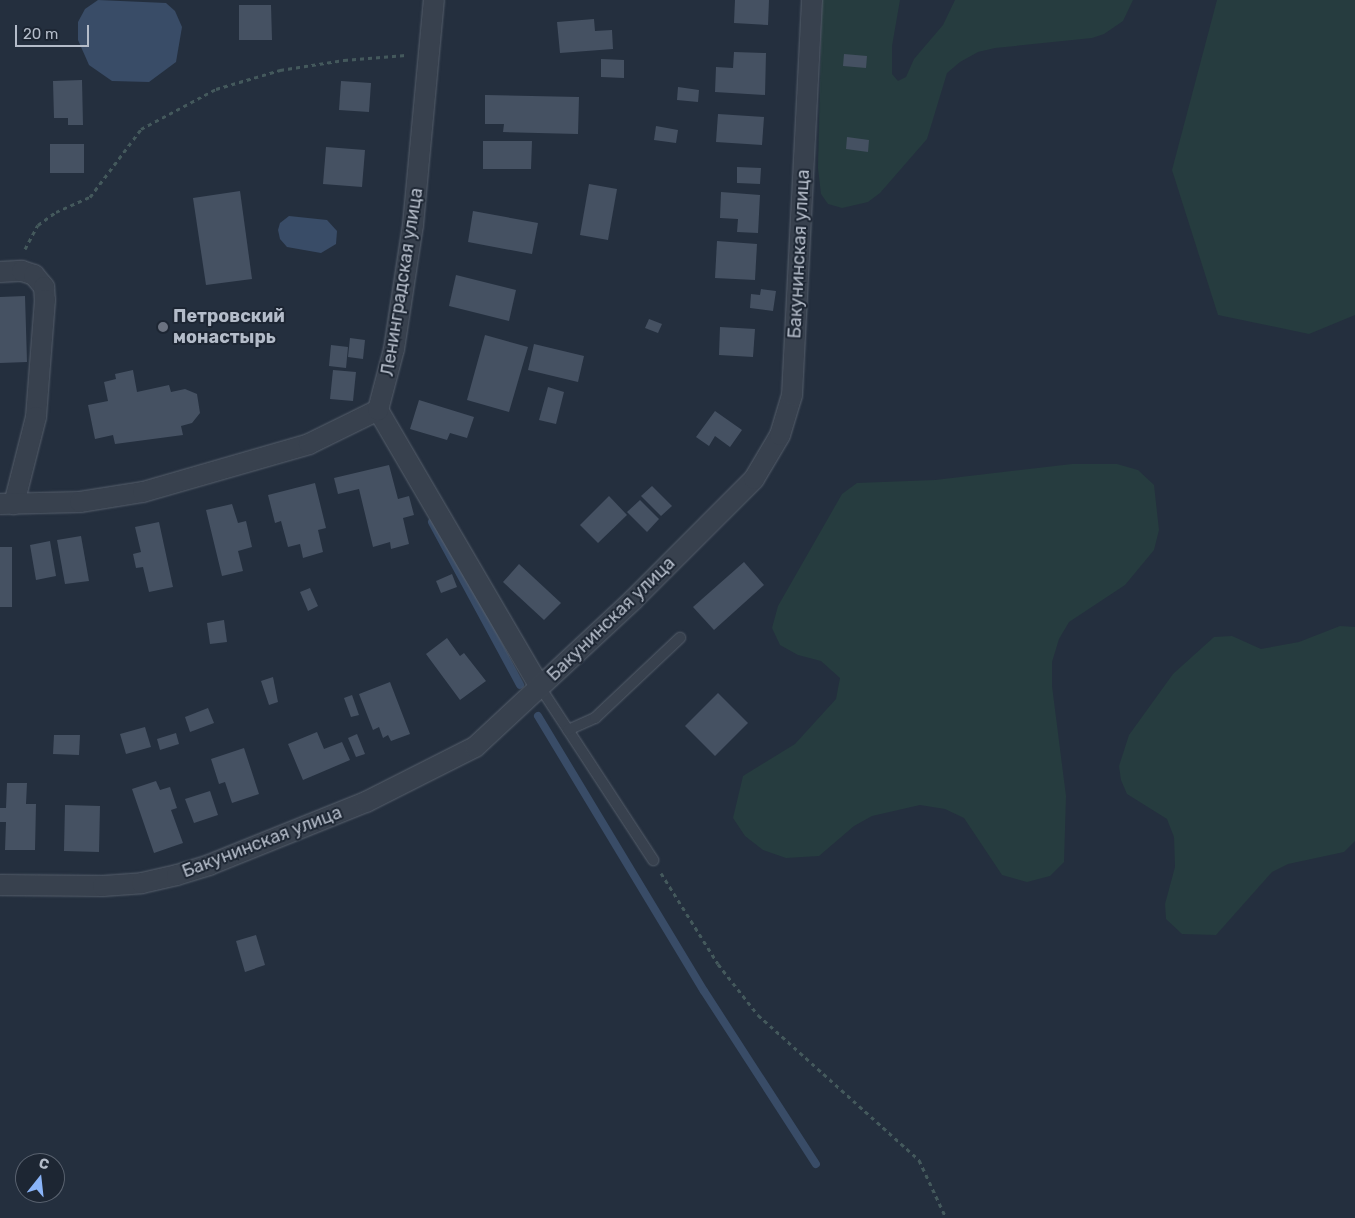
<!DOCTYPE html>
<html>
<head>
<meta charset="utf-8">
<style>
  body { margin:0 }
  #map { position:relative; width:1355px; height:1218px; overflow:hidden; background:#242f3e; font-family:Rubik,sans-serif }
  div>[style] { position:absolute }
  .green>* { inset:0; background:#263c3f }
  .water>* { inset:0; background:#394c67 }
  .stream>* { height:8px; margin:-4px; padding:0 4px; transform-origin:4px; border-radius:4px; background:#394c67 }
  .building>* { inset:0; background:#455162 }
  .path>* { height:3px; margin-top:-1.5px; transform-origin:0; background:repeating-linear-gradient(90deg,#44595c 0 4px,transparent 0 8px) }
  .roads { filter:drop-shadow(0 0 1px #565f6c) drop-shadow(0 0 1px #565f6c) }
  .lane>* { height:10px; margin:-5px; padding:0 5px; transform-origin:5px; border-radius:5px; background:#38414e }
  .street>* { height:20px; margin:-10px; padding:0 10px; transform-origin:10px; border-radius:10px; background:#38414e }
  .dots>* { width:14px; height:14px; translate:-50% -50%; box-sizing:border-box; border:2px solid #1d2633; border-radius:50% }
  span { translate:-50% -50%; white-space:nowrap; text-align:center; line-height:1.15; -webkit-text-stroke:4px #1d2633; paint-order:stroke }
  .street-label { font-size:18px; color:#b4bcc9 }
  .poi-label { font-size:18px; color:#b4bcc9; font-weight:700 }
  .left { translate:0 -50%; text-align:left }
  .north { position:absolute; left:15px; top:1153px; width:50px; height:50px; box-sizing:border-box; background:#1d2633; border:1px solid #59626f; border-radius:50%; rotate:16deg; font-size:14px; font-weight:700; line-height:20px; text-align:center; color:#b4bcc9 }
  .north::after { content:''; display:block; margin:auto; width:18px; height:22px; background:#8ab4f8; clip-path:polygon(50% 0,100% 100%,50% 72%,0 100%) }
  .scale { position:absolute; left:15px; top:25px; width:74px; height:22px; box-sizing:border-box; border:2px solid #b4bcc9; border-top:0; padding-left:6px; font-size:15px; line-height:18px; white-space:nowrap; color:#b4bcc9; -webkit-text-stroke:4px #1d2633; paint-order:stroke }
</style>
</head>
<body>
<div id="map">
  <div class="green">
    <div style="clip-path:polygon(822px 0,900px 0,892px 46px,892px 74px,898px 81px,906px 77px,914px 59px,943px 25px,955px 0,1133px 0,1123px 21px,1104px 34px,1092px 38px,995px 48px,978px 52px,960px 62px,947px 73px,927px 139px,880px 193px,868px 202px,842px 208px,828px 204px,821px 194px,818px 168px)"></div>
    <div style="clip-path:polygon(1217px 0,1355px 0,1355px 315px,1309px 334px,1218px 315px,1172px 170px)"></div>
    <div style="clip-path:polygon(1072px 464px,1117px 464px,1138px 470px,1154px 485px,1159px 530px,1154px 550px,1125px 585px,1069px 622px,1059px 639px,1052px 662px,1052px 686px,1066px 796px,1064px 862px,1050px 876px,1027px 882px,1002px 875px,964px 818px,945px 809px,920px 805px,872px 816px,854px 826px,819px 856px,786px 858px,763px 850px,745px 836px,733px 818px,743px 776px,795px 744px,836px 699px,840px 678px,821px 661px,798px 655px,780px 645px,772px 628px,778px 606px,842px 494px,857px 483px,935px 480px)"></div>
    <div style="clip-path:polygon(1340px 626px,1355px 627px,1355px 841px,1344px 852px,1288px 864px,1272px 872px,1216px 935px,1182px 934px,1166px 919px,1165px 904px,1175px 867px,1174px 837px,1167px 819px,1127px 794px,1121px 780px,1119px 766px,1129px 735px,1173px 674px,1214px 637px,1232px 636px,1261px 649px,1299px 642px)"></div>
  </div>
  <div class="water">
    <div style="clip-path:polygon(98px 0,166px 3px,175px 11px,182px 27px,176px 62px,149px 82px,112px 81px,89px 65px,78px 40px,78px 22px,85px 9px)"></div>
    <div style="clip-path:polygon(289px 216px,327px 220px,337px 231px,336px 244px,321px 253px,287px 247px,280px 239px,278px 230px,280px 223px)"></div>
  </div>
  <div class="stream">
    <div style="left:432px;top:522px;width:185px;rotate:61.6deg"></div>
    <div style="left:538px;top:716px;width:321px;rotate:58.9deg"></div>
    <div style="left:704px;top:991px;width:206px;rotate:57.1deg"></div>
  </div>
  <div class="building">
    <div style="clip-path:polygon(735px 0,769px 0,768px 25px,734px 23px)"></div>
    <div style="clip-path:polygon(239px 5px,271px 5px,272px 40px,239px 40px)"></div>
    <div style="clip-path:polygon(594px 19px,595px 31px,612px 30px,613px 49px,560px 53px,557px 22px)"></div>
    <div style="clip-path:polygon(734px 52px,766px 53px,765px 95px,715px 92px,716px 67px,733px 68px)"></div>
    <div style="clip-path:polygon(844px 54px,867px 56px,866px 68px,843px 66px)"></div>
    <div style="clip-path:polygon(601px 59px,624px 60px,624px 78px,601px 77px)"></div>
    <div style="clip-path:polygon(82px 80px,83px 125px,68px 125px,68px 118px,54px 118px,53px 81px)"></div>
    <div style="clip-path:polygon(341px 81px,371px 83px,369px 112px,339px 110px)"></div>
    <div style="clip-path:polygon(678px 87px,699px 90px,698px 102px,677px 100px)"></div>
    <div style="clip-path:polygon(485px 95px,579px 97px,578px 134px,503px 132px,504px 124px,485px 124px)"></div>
    <div style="clip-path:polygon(718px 114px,764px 117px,762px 145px,716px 142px)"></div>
    <div style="clip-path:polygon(656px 126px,678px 130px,676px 143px,654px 140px)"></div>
    <div style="clip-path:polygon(847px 137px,869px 140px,868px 152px,846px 149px)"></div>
    <div style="clip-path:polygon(483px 141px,532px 141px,531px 169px,483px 169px)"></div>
    <div style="clip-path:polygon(50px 144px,84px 144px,84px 173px,50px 173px)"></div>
    <div style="clip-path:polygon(326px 147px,365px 150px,362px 187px,323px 184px)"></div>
    <div style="clip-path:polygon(737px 167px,761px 168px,760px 184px,737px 183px)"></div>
    <div style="clip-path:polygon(589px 184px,617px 189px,608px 240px,580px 235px)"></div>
    <div style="clip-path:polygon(240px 191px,252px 279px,206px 285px,193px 198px)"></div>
    <div style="clip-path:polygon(721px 192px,760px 195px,758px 233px,737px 232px,738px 219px,720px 218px)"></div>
    <div style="clip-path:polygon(473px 211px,538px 223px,532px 254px,468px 242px)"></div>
    <div style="clip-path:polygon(717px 241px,757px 244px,755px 280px,715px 278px)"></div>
    <div style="clip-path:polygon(456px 275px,516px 290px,509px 321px,449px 306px)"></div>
    <div style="clip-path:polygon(761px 289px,776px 291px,773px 311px,750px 308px,751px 294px,760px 295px)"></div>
    <div style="clip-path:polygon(25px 296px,27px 362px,0 363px,0 297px)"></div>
    <div style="clip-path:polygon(649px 319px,662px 324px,658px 333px,645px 328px)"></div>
    <div style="clip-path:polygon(720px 327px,755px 329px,753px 357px,719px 355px)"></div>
    <div style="clip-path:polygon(485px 335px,528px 347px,509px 412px,467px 400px)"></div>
    <div style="clip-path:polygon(350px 338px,365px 340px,363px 359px,348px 357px)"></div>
    <div style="clip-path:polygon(534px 344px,584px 356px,578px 382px,528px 370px)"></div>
    <div style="clip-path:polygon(331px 345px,348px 347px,346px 368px,329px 366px)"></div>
    <div style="clip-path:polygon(133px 370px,137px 392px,169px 385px,171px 392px,185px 389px,197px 394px,200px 413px,192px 423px,181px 426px,183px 435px,115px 444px,113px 435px,95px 439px,88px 405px,108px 401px,104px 382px,116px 379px,115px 374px)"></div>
    <div style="clip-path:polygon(333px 370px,356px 372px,353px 401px,330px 399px)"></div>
    <div style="clip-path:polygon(548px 387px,564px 392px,556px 424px,539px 420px)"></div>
    <div style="clip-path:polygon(419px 400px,474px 417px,467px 438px,450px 433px,447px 440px,410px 429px)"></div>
    <div style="clip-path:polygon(715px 411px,742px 430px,730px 447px,715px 436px,709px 446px,696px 437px)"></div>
    <div style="clip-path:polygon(389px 465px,398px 499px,409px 496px,414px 515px,403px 518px,409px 544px,391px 549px,390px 542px,373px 547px,359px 489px,338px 494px,334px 478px)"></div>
    <div style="clip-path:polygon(315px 483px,326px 528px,318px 530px,323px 552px,303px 558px,300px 544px,288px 547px,281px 521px,275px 523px,268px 495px)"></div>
    <div style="clip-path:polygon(652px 486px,672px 506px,661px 516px,641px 496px)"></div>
    <div style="clip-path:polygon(609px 496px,627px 515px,598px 543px,580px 525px)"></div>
    <div style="clip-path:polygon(640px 500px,659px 519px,647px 532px,627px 512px)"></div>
    <div style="clip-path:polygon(232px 504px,238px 523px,246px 521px,252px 547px,238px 551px,243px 571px,222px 576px,206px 510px)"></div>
    <div style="clip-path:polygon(159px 522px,173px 587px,149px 592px,143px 567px,136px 568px,133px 554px,141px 552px,135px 527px)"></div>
    <div style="clip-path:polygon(81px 536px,89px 581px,65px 584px,57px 540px)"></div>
    <div style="clip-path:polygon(50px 541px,56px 576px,36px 580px,30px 545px)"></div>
    <div style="clip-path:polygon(0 547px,12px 547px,12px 607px,0 607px)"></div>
    <div style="clip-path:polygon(744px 562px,764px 585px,714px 630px,693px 607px)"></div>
    <div style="clip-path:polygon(519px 564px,561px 603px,544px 620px,503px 582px)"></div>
    <div style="clip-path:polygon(452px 574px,457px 587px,441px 593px,436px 581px)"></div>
    <div style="clip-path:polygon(310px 588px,318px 606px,308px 611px,300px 592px)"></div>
    <div style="clip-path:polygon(224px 620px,227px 642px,210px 644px,207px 623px)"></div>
    <div style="clip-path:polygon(447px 638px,460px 656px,464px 653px,486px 681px,460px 700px,426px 654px)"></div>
    <div style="clip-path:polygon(273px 677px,278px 702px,269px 705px,261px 681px)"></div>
    <div style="clip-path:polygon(390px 682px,410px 734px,391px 741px,388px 735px,383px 738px,379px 727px,373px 730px,359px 694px)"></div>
    <div style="clip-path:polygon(718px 693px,748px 723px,715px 756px,685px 726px)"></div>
    <div style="clip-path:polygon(352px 695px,359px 715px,351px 717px,344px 698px)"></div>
    <div style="clip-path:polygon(208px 708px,214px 723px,190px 732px,185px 717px)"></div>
    <div style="clip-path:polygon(145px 727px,151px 747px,126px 754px,120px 734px)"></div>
    <div style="clip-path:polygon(317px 732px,324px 749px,342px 742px,350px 760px,303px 780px,288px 744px)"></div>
    <div style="clip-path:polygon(176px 733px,179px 744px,160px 750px,157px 739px)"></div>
    <div style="clip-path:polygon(357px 734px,365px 754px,356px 757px,348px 738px)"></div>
    <div style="clip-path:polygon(54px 735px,80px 735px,79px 755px,53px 754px)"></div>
    <div style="clip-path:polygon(244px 748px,259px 794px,232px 803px,225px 782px,219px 784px,211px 759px)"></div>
    <div style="clip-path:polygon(156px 781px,160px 790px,170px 787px,177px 808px,171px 810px,183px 843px,154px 853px,132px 789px)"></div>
    <div style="clip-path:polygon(7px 783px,27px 783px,26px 804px,36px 804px,35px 850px,5px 850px,6px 822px,0 822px,0 808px,6px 808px)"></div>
    <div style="clip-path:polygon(210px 791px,218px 815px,194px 823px,185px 799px)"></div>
    <div style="clip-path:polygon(65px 805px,100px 806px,99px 852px,64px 851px)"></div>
    <div style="clip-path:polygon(256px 935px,265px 965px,245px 972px,236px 941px)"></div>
  </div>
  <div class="path">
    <div style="left:25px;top:249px;width:27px;rotate:-62deg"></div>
    <div style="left:38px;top:225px;width:22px;rotate:-36deg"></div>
    <div style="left:56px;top:212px;width:37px;rotate:-24deg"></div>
    <div style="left:90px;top:197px;width:85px;rotate:-53.1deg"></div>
    <div style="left:141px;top:129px;width:85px;rotate:-28.1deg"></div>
    <div style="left:216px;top:89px;width:67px;rotate:-16.5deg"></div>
    <div style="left:280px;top:70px;width:65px;rotate:-8.9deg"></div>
    <div style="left:344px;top:60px;width:62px;rotate:-4.6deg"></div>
    <div style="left:661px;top:873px;width:107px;rotate:57.9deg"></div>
    <div style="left:718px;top:964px;width:65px;rotate:51.9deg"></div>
    <div style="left:758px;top:1015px;width:217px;rotate:42deg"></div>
    <div style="left:919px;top:1160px;width:64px;rotate:65deg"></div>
  </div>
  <div class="roads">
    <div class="lane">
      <div style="left:540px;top:687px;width:207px;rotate:56.8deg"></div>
      <div style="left:568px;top:730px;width:30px;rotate:-24deg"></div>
      <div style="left:595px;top:718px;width:117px;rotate:-43.3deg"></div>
    </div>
    <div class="street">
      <div style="left:0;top:272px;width:22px;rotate:-3deg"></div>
      <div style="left:22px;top:271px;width:13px;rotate:18deg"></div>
      <div style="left:34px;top:275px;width:16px;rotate:50deg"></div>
      <div style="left:44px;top:287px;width:13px;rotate:86deg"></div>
      <div style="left:45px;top:300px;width:117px;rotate:94.4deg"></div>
      <div style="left:36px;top:417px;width:90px;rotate:104.2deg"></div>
      <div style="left:378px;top:410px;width:321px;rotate:59.7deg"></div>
      <div style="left:0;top:504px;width:80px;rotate:-1.4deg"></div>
      <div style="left:80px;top:502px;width:64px;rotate:-9deg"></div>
      <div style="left:143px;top:492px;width:173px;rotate:-16.1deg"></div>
      <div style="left:309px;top:444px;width:77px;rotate:-26.2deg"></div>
      <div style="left:378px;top:410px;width:63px;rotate:-75.3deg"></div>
      <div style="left:394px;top:349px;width:125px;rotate:-81.3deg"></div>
      <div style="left:413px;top:225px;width:226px;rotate:-84.7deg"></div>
      <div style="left:0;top:885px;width:103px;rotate:0.6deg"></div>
      <div style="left:103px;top:886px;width:39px;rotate:-4deg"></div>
      <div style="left:142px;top:883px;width:36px;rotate:-13deg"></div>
      <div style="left:177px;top:875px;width:34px;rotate:-17deg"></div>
      <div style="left:209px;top:865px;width:169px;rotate:-21.9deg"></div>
      <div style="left:366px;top:802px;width:122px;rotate:-26.8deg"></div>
      <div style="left:475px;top:747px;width:216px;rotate:-42.9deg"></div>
      <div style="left:633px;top:600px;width:171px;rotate:-45deg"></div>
      <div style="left:754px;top:479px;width:51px;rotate:-59.4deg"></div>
      <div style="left:780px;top:435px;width:42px;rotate:-73.3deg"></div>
      <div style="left:792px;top:395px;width:396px;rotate:-87.1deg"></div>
    </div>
  </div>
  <div class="dots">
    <div style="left:163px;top:327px;background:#6b7280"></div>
  </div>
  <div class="street-label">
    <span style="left:799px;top:254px;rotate:-87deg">Бакунинская улица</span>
    <span style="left:402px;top:282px;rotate:-81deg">Ленинградская улица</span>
    <span style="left:611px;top:619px;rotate:-44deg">Бакунинская улица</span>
    <span style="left:262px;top:842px;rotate:-21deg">Бакунинская улица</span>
  </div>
  <div class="poi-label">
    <span class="left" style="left:173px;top:327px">Петровский<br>монастырь</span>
  </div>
  <div class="north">С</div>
  <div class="scale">20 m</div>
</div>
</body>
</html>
